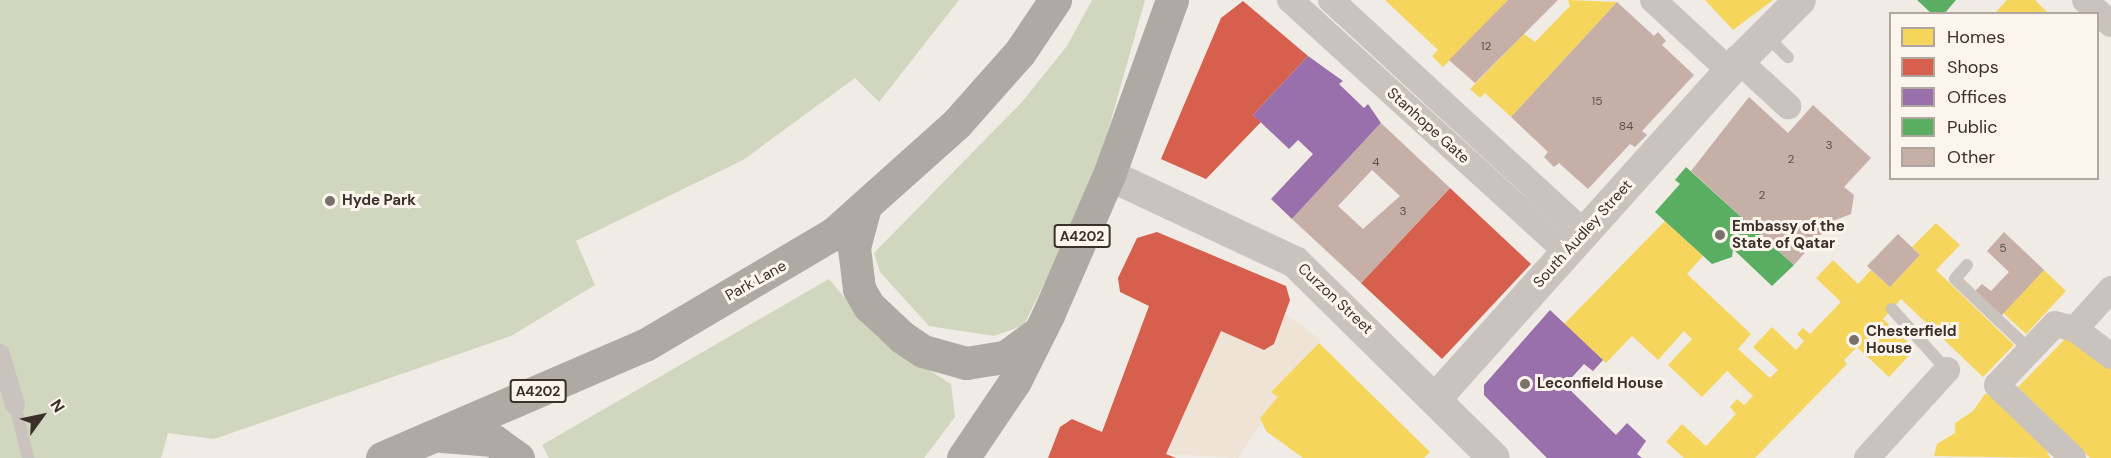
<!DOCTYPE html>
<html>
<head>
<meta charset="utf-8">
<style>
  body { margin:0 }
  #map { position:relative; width:2111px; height:458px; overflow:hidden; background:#f0ebe5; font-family:"DM Sans",sans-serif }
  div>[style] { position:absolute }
  .green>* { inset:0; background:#d1d6be }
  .plaza>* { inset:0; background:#eee3d4 }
  .homes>* { inset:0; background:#f6d55c }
  .shops>* { inset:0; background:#d6604d }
  .offices>* { inset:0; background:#9970ab }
  .public>* { inset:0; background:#5aae61 }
  .building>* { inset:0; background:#c5afa6 }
  .service>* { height:12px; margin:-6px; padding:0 6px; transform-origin:6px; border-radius:6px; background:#cac3bd }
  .pedestrian>* { height:20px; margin:-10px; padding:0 10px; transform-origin:10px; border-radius:10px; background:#cac3bd }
  .minor>* { height:26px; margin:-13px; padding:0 13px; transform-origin:13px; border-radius:13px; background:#cac3bd }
  .tertiary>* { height:32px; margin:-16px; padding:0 16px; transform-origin:16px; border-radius:16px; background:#cac3bd }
  .trunk>* { height:33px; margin:-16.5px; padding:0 16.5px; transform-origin:16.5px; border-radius:16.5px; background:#afa9a3 }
  .dots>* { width:16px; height:16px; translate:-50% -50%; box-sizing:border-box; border:3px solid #fcf5ed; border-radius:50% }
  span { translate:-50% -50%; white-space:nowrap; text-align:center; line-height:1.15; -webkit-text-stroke:6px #fcf5ed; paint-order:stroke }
  .number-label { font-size:12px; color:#5e5049 }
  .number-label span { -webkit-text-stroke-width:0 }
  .shield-label span { padding:2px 4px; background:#fcf5ed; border:2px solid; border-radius:4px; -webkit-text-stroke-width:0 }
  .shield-label { font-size:14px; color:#3c302a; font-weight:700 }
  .street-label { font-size:15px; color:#3c302a }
  .poi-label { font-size:15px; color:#3c302a; font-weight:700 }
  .left { translate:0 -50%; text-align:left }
  .legend { position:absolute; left:1889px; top:12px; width:210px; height:168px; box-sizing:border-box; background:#fcf5ed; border:2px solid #afa69f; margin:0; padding:8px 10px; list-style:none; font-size:18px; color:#3c302a }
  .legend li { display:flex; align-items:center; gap:12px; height:30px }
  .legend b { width:30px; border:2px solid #afa69f }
  .north { position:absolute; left:12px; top:386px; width:60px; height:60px; -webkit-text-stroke:4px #fcf5ed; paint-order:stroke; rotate:57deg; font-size:16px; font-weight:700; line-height:24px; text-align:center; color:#3c302a }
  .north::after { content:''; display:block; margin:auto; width:21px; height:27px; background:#3c302a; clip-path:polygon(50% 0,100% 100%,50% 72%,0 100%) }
</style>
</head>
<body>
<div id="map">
  <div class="green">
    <div style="clip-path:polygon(0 0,959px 0,879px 102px,855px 78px,743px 160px,576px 241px,595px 285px,511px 336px,214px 439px,168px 433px,161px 458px,0 458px)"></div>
    <div style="clip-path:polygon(1092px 0,1145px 0,1094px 180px,1024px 325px,994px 336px,929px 326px,880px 272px,874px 253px,1022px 102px,1067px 46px)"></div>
    <div style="clip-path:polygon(829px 279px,877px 337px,951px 384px,955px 417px,924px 458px,549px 458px,542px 445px)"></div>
  </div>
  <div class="plaza">
    <div style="clip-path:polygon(1285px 314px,1321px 340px,1272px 392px,1278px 397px,1238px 458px,1166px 454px,1221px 331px,1264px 350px,1274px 344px)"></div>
  </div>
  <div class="homes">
    <div style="clip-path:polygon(1385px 0,1508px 0,1443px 67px,1432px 56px,1438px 50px)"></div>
    <div style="clip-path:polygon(1568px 0,1617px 2px,1511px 117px,1485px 93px,1480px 98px,1470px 89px,1524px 34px,1535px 42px,1570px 6px)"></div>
    <div style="clip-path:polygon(1705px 0,1773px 0,1733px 30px)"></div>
    <div style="clip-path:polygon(2007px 0,2035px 0,2049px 14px,1994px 14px)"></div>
    <div style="clip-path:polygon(1665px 221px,1703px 256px,1687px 274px,1751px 334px,1738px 349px,1770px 378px,1778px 370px,1753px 347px,1772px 327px,1796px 350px,1804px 341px,1797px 334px,1803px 328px,1810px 334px,1841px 302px,1816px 278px,1833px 260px,1858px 284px,1871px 270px,1890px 287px,1920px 255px,1912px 247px,1936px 223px,1960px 245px,1936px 270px,2014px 345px,1983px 377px,1901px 299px,1883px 319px,1915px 349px,1889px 377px,1857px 347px,1844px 360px,1847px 364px,1755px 458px,1684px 458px,1666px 442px,1682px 424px,1706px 446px,1736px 414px,1730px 407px,1737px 399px,1744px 405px,1753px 396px,1727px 371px,1702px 397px,1668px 365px,1692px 339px,1684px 331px,1658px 360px,1632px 336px,1606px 363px,1564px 324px)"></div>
    <div style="clip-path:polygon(2044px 270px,2066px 291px,2026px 334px,2003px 313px)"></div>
    <div style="clip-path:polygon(2069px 335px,2111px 369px,2111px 458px,2090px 458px,2018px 387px)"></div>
    <div style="clip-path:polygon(1319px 343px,1430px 452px,1424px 458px,1303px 458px,1266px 431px,1260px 418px,1278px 397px,1271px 392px)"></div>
    <div style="clip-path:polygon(1985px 394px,1992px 394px,2044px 445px,2050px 458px,1934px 456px,1937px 444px,1955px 433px,1955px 423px,1973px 411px)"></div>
  </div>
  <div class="shops">
    <div style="clip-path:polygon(1243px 1px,1308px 56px,1253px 115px,1261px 122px,1206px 179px,1161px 159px,1221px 18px)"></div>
    <div style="clip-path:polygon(1450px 188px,1531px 264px,1442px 359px,1361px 283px)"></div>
    <div style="clip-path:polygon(1157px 232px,1286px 286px,1290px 300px,1274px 344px,1264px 350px,1221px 331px,1166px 454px,1176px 458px,1048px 458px,1060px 427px,1072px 419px,1102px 432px,1149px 306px,1120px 292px,1118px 278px,1137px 238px)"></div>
  </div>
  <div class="offices">
    <div style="clip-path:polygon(1308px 56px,1343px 81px,1339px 84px,1364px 108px,1368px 104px,1381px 123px,1292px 219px,1271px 199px,1313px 154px,1298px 140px,1289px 149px,1253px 115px)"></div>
    <div style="clip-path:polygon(1550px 310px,1603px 360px,1593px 371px,1584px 364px,1565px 385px,1616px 435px,1627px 423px,1646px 441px,1637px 454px,1642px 458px,1547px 458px,1484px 395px,1484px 385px)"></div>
  </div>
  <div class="public">
    <div style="clip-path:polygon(1917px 0,1956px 0,1944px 14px,1932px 14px)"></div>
    <div style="clip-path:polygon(1686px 167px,1794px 265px,1772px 286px,1733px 249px,1732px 257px,1712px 264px,1655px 212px,1680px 184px,1675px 180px)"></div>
  </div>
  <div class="building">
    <div style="clip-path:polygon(1508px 0,1558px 0,1475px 83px,1449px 60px)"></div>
    <div style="clip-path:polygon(1617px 2px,1654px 36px,1658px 32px,1666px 41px,1662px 45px,1694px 75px,1642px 131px,1647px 135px,1635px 147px,1630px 144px,1588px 189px,1559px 163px,1554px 167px,1544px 157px,1548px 152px,1511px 117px)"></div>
    <div style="clip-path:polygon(1749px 97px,1788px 133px,1813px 105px,1871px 158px,1844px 187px,1854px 195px,1851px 214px,1833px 221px,1794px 265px,1691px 171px)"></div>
    <div style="clip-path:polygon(evenodd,1381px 123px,1450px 188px,1361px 283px,1292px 219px,1381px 123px,1372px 170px,1400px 196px,1363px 229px,1338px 206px,1372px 170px)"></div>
    <div style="clip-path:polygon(2004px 232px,2044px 270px,2001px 316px,1974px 292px,1982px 284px,1991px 291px,2009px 272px,1987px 251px)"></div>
    <div style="clip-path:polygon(1898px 234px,1920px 255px,1890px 287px,1867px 266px)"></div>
  </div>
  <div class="service">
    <div style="left:1765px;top:35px;width:32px;rotate:44deg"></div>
    <div style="left:1967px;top:265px;width:18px;rotate:131deg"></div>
    <div style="left:1955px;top:279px;width:103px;rotate:43.4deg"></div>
    <div style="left:1892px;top:309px;width:82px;rotate:48deg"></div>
    <div style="left:15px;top:405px;width:55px;rotate:76.2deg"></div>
  </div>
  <div class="pedestrian">
    <div style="left:0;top:354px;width:53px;rotate:73.6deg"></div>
  </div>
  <div class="minor">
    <div style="left:1290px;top:0;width:374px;rotate:42.3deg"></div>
    <div style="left:1331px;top:0;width:344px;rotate:42.6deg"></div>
    <div style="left:1653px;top:0;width:105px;rotate:42.7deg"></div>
    <div style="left:2085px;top:0;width:35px;rotate:43deg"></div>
    <div style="left:1739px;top:61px;width:67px;rotate:42.6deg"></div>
    <div style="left:2075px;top:329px;width:54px;rotate:-48deg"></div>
    <div style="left:1867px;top:458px;width:119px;rotate:-47.7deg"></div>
    <div style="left:2073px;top:458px;width:105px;rotate:-136.2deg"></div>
    <div style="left:1997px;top:385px;width:84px;rotate:-46.4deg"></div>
    <div style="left:2055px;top:324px;width:21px;rotate:14deg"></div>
    <div style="left:2075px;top:329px;width:45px;rotate:36.9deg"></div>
  </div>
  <div class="tertiary">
    <div style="left:1109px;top:175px;width:205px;rotate:25.1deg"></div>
    <div style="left:1295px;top:262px;width:279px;rotate:44.6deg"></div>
    <div style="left:1437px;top:397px;width:452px;rotate:-48.1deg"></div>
    <div style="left:1739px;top:61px;width:86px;rotate:-45deg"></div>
  </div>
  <div class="trunk">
    <div style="left:864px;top:210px;width:39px;rotate:105deg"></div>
    <div style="left:854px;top:248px;width:41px;rotate:83deg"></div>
    <div style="left:859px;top:289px;width:20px;rotate:60deg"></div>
    <div style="left:869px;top:306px;width:45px;rotate:43.2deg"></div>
    <div style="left:902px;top:337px;width:25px;rotate:34deg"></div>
    <div style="left:923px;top:351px;width:45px;rotate:15.6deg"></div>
    <div style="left:966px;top:363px;width:39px;rotate:-9deg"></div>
    <div style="left:1005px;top:357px;width:41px;rotate:-36deg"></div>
    <div style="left:442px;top:436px;width:51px;rotate:4.5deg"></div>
    <div style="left:493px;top:440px;width:31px;rotate:36deg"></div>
    <div style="left:382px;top:458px;width:286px;rotate:-23.3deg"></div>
    <div style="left:645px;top:345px;width:218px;rotate:-30.6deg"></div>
    <div style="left:833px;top:234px;width:166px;rotate:-41.8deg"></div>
    <div style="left:957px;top:123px;width:95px;rotate:-48.4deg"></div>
    <div style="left:1020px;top:52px;width:63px;rotate:-56.1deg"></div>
    <div style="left:963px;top:458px;width:93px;rotate:-56deg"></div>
    <div style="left:1015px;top:381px;width:74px;rotate:-63.4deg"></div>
    <div style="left:1048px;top:315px;width:153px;rotate:-66.5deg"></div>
    <div style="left:1109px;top:175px;width:186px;rotate:-70.2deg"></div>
  </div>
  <div class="dots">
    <div style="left:330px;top:201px;background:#7b716b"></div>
    <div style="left:1720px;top:235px;background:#7b716b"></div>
    <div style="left:1854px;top:340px;background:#7b716b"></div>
    <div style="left:1525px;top:384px;background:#7b716b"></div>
  </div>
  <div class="number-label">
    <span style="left:1486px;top:47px">12</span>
    <span style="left:1597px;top:102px">15</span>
    <span style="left:1626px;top:127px">84</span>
    <span style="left:1829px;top:146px">3</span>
    <span style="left:1791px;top:160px">2</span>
    <span style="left:1376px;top:163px">4</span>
    <span style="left:1762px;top:196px">2</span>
    <span style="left:1403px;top:212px">3</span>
    <span style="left:2003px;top:249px">5</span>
  </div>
  <div class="shield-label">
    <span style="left:1082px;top:236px">A4202</span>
    <span style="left:538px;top:391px">A4202</span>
  </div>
  <div class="street-label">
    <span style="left:1428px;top:126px;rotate:42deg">Stanhope Gate</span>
    <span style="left:1583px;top:234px;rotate:-48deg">South Audley Street</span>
    <span style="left:756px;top:281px;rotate:-29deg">Park Lane</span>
    <span style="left:1335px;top:299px;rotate:43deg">Curzon Street</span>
  </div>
  <div class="poi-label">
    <span class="left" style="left:342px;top:201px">Hyde Park</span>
    <span class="left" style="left:1732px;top:235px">Embassy of the<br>State of Qatar</span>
    <span class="left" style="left:1866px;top:340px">Chesterfield<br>House</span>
    <span class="left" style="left:1537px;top:384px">Leconfield House</span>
  </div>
  <ul class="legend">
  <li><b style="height:16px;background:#f6d55c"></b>Homes</li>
  <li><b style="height:16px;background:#d6604d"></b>Shops</li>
  <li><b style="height:16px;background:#9970ab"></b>Offices</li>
  <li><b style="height:16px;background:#5aae61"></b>Public</li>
  <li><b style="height:16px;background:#c5afa6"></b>Other</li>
  </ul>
  <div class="north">N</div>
</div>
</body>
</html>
